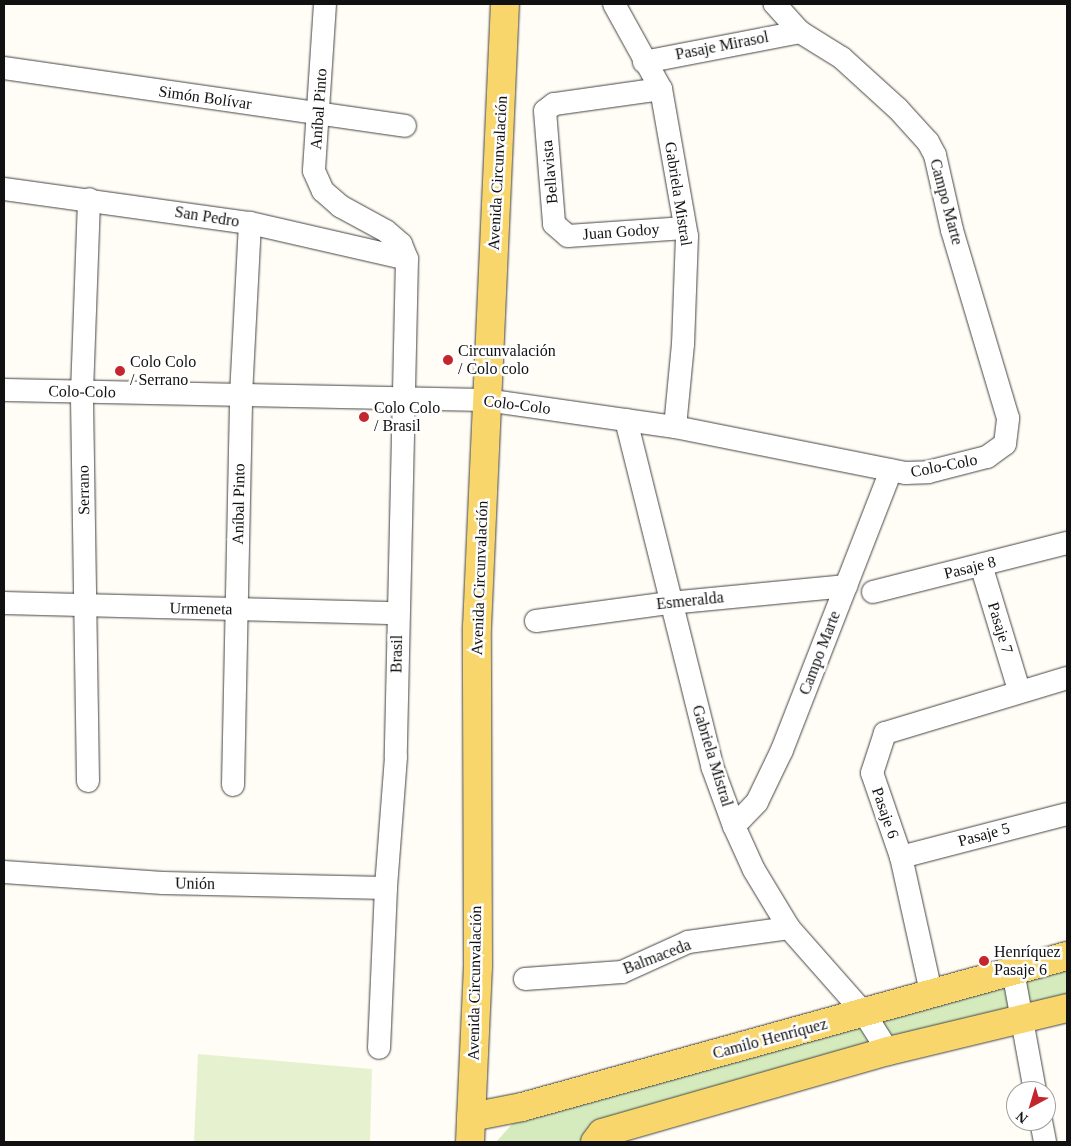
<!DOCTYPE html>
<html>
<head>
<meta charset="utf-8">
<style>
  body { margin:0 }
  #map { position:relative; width:1071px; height:1146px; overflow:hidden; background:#fffdf5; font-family:"Times New Roman",serif }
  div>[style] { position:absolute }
  .green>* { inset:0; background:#d5ebbd }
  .pitch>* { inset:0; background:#e6f2cf }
  .roads { filter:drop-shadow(0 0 1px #444) drop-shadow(0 0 1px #444) }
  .minor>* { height:22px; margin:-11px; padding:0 11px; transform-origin:11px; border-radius:11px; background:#fff }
  .major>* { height:28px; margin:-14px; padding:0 14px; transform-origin:14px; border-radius:14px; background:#f9d66b }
  .dots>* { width:14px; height:14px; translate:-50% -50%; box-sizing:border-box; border:2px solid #fff; border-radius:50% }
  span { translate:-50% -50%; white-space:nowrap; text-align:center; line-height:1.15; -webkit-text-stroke:5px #fff; paint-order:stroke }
  .street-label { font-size:16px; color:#111 }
  .poi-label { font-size:16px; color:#111 }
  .left { translate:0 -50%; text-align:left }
  .frame { position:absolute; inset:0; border:5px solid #111; pointer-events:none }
  .north { position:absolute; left:1006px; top:1081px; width:50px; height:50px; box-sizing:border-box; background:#fff; border:1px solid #a0a0a0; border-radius:50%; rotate:219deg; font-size:14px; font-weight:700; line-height:20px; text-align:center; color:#111 }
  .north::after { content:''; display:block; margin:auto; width:18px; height:22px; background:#c4262e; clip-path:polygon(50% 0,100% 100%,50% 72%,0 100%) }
</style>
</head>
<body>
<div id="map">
  <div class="green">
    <div style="clip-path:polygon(1067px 969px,1067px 998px,894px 1043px,879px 1017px)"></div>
    <div style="clip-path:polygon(860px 1020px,881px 1048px,598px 1142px,496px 1142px,524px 1111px)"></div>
  </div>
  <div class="pitch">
    <div style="clip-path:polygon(198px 1054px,372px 1069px,370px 1142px,194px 1142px)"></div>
  </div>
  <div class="roads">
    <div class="minor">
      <div style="left:325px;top:4px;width:167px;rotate:93.8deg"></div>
      <div style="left:314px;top:171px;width:22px;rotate:66deg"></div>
      <div style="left:323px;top:191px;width:23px;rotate:41deg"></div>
      <div style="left:340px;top:206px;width:52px;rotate:28.5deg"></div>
      <div style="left:386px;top:231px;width:20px;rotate:41deg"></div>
      <div style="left:401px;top:244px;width:16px;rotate:68deg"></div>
      <div style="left:407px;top:259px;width:498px;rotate:91.3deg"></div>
      <div style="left:396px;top:757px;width:131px;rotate:94.4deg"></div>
      <div style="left:386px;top:888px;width:160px;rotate:92.5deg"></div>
      <div style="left:614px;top:4px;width:97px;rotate:61.1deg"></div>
      <div style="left:661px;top:89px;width:149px;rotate:80deg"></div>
      <div style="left:687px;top:236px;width:108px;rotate:92.1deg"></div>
      <div style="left:683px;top:344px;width:83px;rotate:95.5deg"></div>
      <div style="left:644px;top:62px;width:159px;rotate:-10.9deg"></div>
      <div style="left:4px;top:68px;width:405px;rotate:8.2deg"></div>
      <div style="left:661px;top:89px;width:108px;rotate:172deg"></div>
      <div style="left:554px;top:104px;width:11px;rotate:142deg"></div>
      <div style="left:545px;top:111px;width:113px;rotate:85.4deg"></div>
      <div style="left:554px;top:224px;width:18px;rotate:41deg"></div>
      <div style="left:568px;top:236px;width:117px;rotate:-3.9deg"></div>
      <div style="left:4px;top:189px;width:248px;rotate:7.9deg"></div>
      <div style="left:250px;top:223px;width:161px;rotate:12.9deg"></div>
      <div style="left:4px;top:390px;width:481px;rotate:1.2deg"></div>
      <div style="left:485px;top:400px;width:192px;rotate:8.1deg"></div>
      <div style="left:675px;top:427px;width:235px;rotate:11.3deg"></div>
      <div style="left:905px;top:473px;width:23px;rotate:-2deg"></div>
      <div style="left:928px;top:472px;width:61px;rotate:-14.3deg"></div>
      <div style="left:987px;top:457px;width:22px;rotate:-36deg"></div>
      <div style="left:1005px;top:444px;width:26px;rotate:-83deg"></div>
      <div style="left:1008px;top:418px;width:196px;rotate:-106.6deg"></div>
      <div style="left:952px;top:230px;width:77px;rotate:-102.8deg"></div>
      <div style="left:935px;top:155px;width:15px;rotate:-118deg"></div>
      <div style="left:928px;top:142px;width:45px;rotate:-132.3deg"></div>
      <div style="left:898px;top:109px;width:76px;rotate:-137.7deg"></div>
      <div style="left:842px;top:58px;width:49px;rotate:-148.2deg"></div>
      <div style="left:800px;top:32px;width:38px;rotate:-132deg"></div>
      <div style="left:626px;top:420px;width:357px;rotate:76deg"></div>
      <div style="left:712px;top:766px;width:64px;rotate:69.9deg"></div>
      <div style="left:734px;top:826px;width:48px;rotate:65.6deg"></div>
      <div style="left:754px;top:870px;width:68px;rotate:58.9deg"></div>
      <div style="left:789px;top:928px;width:113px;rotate:48.6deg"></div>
      <div style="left:864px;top:1013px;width:45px;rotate:57.7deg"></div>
      <div style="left:981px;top:565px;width:131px;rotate:73.1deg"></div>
      <div style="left:873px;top:592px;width:200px;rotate:-14.2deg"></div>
      <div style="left:4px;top:603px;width:394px;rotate:1.5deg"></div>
      <div style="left:536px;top:621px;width:135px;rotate:-7.7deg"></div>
      <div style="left:670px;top:603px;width:177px;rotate:-5.5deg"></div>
      <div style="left:88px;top:781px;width:389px;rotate:-90.9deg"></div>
      <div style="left:82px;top:392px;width:193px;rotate:-87.9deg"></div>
      <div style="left:233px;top:785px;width:390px;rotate:-88.8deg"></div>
      <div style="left:241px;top:395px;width:172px;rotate:-87deg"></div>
      <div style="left:734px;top:826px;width:33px;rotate:-46deg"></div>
      <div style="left:757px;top:802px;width:58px;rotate:-64.3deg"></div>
      <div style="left:782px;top:750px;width:300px;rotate:-68.7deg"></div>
      <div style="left:901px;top:857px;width:171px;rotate:-14.5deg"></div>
      <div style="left:4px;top:872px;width:159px;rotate:4deg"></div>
      <div style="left:163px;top:883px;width:223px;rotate:1.3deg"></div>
      <div style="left:1013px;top:971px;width:122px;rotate:79.6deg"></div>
      <div style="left:525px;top:979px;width:97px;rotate:-4.1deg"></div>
      <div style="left:622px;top:972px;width:72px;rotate:-24.4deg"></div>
      <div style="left:688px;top:942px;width:102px;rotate:-7.9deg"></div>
      <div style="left:931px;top:992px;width:138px;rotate:-102.5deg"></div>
      <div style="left:901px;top:857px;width:89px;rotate:-109deg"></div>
      <div style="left:872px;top:773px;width:42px;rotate:-72deg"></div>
      <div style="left:885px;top:733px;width:190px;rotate:-16.8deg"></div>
      <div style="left:1041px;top:1121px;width:21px;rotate:79deg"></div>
    </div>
    <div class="major">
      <div style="left:471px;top:1117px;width:52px;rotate:-11.1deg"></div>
      <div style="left:522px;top:1107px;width:566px;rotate:-15.49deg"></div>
      <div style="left:470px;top:1142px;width:176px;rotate:-87.4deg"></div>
      <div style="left:478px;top:966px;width:339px;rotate:-90.2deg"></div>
      <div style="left:477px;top:627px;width:624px;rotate:-87.43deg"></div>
      <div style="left:595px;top:1142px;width:11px;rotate:-52deg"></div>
      <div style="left:602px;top:1133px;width:298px;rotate:-16deg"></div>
      <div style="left:888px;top:1051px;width:184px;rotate:-13.5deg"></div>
    </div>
  </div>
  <div class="dots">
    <div style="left:448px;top:360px;background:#c4262e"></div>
    <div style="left:120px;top:371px;background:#c4262e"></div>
    <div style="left:364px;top:417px;background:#c4262e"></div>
    <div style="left:984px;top:961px;background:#c4262e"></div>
  </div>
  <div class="street-label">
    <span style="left:722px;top:46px;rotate:-11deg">Pasaje Mirasol</span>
    <span style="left:205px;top:98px;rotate:8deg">Simón Bolívar</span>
    <span style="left:319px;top:109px;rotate:-86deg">Aníbal Pinto</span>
    <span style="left:550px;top:172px;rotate:-95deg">Bellavista</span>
    <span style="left:498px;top:173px;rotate:-87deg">Avenida Circunvalación</span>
    <span style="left:678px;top:194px;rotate:81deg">Gabriela Mistral</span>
    <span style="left:946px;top:202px;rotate:75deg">Campo Marte</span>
    <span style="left:207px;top:217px;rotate:9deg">San Pedro</span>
    <span style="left:621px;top:232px;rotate:-4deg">Juan Godoy</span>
    <span style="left:82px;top:392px;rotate:1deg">Colo-Colo</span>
    <span style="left:517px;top:405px;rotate:7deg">Colo-Colo</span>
    <span style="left:944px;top:466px;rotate:-11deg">Colo-Colo</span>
    <span style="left:84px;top:490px;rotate:-91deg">Serrano</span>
    <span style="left:239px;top:504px;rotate:-89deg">Aníbal Pinto</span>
    <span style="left:970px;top:568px;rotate:-14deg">Pasaje 8</span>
    <span style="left:480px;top:578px;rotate:-88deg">Avenida Circunvalación</span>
    <span style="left:690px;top:601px;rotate:-6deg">Esmeralda</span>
    <span style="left:201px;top:609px;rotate:1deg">Urmeneta</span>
    <span style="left:1000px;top:628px;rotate:73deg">Pasaje 7</span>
    <span style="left:820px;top:653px;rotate:-69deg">Campo Marte</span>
    <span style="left:397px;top:654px;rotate:-89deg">Brasil</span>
    <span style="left:712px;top:756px;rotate:73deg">Gabriela Mistral</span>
    <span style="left:885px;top:813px;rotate:71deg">Pasaje 6</span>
    <span style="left:984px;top:835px;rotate:-15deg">Pasaje 5</span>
    <span style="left:195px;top:884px;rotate:1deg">Unión</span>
    <span style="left:657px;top:957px;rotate:-21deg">Balmaceda</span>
    <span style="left:475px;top:983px;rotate:-89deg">Avenida Circunvalación</span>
    <span style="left:770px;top:1039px;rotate:-15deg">Camilo Henríquez</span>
  </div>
  <div class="poi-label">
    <span class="left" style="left:458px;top:360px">Circunvalación<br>/ Colo colo</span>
    <span class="left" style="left:130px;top:371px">Colo Colo<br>/ Serrano</span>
    <span class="left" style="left:374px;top:417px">Colo Colo<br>/ Brasil</span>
    <span class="left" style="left:994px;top:961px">Henríquez<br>Pasaje 6</span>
  </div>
  <div class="frame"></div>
  <div class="north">N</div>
</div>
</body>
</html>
